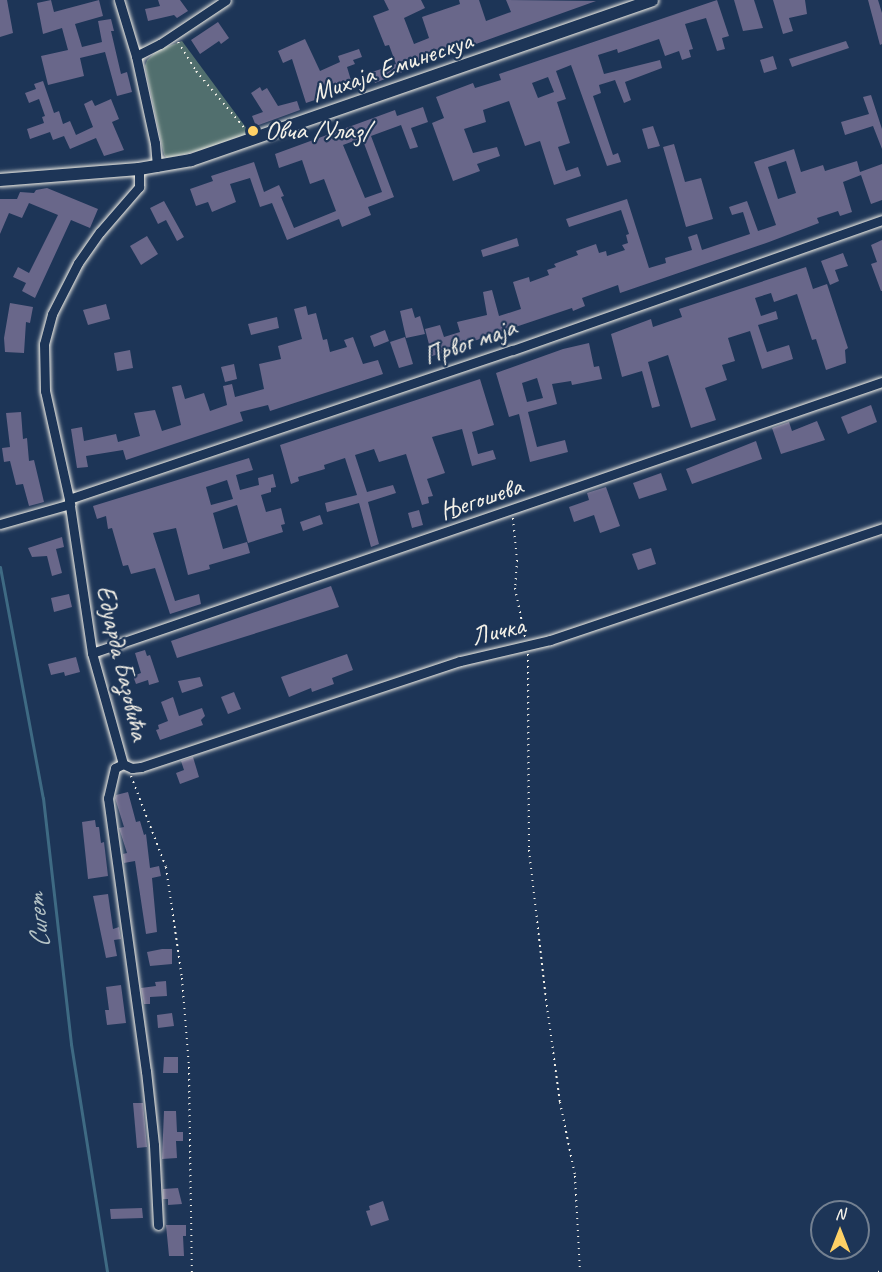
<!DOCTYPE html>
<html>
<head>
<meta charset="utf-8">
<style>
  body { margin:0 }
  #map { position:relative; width:882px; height:1272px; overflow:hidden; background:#1d3557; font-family:Caveat,sans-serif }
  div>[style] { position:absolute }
  .green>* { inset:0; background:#516f6e }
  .stream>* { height:3px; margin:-1.5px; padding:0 1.5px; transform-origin:1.5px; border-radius:1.5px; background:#3e6a83 }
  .building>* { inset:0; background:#69678a }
  .path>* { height:2px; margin-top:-1px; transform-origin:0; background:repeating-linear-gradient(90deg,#f4f1e8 0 1.5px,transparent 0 6px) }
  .roads { filter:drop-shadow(0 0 2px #f4f1e8) drop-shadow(0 0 2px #f4f1e8) }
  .minor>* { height:9px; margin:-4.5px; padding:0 4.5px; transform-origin:4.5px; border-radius:4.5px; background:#1d3557 }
  .tertiary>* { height:12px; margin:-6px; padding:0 6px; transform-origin:6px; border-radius:6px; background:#1d3557 }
  .dots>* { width:16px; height:16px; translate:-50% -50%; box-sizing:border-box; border:3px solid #1d3557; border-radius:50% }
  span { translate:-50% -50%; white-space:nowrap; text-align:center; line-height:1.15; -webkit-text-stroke:4.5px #1d3557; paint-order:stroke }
  .street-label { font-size:26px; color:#f4f1e8 }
  .poi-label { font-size:26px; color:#f4f1e8 }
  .left { translate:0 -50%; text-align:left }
  .water-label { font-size:27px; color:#b4c2c5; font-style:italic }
  .north { position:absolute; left:810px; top:1200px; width:60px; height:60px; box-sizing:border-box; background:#1d3557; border:2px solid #738091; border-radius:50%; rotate:0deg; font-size:16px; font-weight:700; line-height:24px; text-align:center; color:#f4f1e8 }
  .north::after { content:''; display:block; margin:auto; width:21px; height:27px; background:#ffd166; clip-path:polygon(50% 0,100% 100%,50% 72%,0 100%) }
</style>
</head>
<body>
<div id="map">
  <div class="green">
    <div style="clip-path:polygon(182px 41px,250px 133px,202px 150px,167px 158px,164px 155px,145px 66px,147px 60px,158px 50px)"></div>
  </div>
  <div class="stream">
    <div style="left:0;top:567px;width:235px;rotate:79.5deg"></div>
    <div style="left:43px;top:798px;width:248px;rotate:83.5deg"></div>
    <div style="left:71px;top:1044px;width:231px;rotate:81deg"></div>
  </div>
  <div class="building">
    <div style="clip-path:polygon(0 0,7px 0,13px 33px,0 37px)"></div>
    <div style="clip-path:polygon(51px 0,54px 12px,99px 0,103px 16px,75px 24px,82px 47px,102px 42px,98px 21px,111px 19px,114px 31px,111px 31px,121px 74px,127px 72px,132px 92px,117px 96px,105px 52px,80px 58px,84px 76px,48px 85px,41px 56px,68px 50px,62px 28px,43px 34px,37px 3px)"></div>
    <div style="clip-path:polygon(158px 0,180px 0,188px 11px,177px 18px,174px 15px,148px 21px,145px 9px,160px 6px)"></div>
    <div style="clip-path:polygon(384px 0,421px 0,425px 8px,404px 18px,414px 44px,429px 38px,422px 17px,460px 4px,459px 0,479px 0,486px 21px,511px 12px,506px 0,596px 1px,437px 58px,375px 83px,372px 72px,396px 64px,389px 45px,385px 46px,373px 16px,389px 10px)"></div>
    <div style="clip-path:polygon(evenodd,717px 0,729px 36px,722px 38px,725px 49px,717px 51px,706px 18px,685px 24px,693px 49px,689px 50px,691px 57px,682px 60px,679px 51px,665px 56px,659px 39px,618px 53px,617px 49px,598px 55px,604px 74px,660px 60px,662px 68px,625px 82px,631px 100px,624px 103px,615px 80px,599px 85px,601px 93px,593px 96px,613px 155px,618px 153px,621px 162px,607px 166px,571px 65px,556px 71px,566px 99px,557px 102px,570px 143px,558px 147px,566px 171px,578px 167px,581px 176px,554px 185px,540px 141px,525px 146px,509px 101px,483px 110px,486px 122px,464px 129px,473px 153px,497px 147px,500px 156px,477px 164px,480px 171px,453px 181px,432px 123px,444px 118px,436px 97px,473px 83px,475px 88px,501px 80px,499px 74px,717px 0,548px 77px,554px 92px,538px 98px,532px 83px,548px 77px)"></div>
    <div style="clip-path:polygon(734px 0,754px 0,763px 28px,743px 31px)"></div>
    <div style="clip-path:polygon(773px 0,805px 0,807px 14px,789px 18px,793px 31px,783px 34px)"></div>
    <div style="clip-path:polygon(868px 0,878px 0,882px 13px,882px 44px,880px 45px)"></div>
    <div style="clip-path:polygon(218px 22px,229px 38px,221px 44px,219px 41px,200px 54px,191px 40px)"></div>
    <div style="clip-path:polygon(305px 39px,320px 71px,340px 62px,338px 56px,359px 49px,362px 57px,353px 60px,355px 64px,347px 67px,353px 87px,306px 103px,292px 59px,283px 63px,278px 51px)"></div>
    <div style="clip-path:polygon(846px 41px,849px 48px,792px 67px,789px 59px)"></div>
    <div style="clip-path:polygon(773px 56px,777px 69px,764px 73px,760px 60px)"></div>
    <div style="clip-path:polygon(43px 81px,54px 113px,59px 111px,63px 124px,70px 121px,76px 135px,93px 127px,84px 104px,92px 100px,95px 106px,111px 99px,119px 119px,112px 122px,124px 150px,104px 156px,96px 138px,70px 149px,64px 136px,53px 140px,50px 132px,30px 139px,27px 129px,44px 123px,42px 117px,45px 116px,39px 99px,29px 103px,25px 93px,36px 89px,34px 84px)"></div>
    <div style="clip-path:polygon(260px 87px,262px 91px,267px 88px,278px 106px,297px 101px,300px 110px,256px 126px,252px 116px,263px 112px,251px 93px)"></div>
    <div style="clip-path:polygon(871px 95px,882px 129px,882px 149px,873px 126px,845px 135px,841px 122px,869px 114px,863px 97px)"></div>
    <div style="clip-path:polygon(evenodd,423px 107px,428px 122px,411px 128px,418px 147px,410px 149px,401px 125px,371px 136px,394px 197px,368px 207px,371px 215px,342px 227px,339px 219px,287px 240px,272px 203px,260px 207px,250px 178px,230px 184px,236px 202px,212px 212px,208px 202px,196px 206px,190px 189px,213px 181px,211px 176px,254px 162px,264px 192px,279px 185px,284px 196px,281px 197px,294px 228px,336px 211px,324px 179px,310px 184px,302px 160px,279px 168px,275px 154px,395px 110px,397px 116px,423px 107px,362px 138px,382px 192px,365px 198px,343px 145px,362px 138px)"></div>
    <div style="clip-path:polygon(653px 126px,660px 146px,648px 149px,642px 129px)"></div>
    <div style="clip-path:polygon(674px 144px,685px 182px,701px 178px,713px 219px,686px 227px,663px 147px)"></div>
    <div style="clip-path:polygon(evenodd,794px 149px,801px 172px,823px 165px,825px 171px,857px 161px,860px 172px,882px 164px,882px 200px,871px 204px,861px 175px,843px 182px,852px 212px,840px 216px,838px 211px,817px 218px,819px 223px,769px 242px,620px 293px,618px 285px,582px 298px,585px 306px,573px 311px,572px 308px,471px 342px,472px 345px,432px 356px,425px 329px,440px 325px,444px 337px,460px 332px,457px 322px,487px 315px,483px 292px,492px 290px,499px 316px,521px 309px,513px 282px,529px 277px,530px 282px,549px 275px,547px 270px,556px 267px,554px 264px,578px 255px,576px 251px,596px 244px,599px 253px,606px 251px,607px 256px,625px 250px,622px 245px,628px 243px,626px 235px,629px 234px,621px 210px,569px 227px,566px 219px,627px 199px,649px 268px,666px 263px,665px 258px,692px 250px,688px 237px,697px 234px,702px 250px,750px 234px,743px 212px,732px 215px,729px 207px,747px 201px,758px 231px,776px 225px,754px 162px,794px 149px,786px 161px,796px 193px,778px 199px,768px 167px,786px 161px)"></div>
    <div style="clip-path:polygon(47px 188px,98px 209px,90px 228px,71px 220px,35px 298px,22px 291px,26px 283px,13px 277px,18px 267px,29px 273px,58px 215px,29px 203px,22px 218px,9px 213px,0 234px,0 199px,17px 199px,20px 192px,34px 193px,36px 190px)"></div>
    <div style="clip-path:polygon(164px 201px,184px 237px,177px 241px,166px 220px,158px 224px,150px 208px)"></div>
    <div style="clip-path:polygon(147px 236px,158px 254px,141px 265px,130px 246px)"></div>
    <div style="clip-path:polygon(517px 238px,519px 246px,483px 257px,481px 250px)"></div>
    <div style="clip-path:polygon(882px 240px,882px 291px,881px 291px,871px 264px,877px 262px,871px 245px)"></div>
    <div style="clip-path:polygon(843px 253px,848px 266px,835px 270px,839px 281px,830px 285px,821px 261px)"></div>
    <div style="clip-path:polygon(806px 267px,813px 289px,827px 284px,848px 348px,845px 350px,846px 363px,826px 370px,816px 339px,812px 340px,797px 294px,774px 302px,771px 293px,755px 298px,761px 316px,776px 311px,778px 319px,758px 325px,767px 352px,789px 345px,793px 359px,762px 369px,750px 331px,728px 338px,735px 361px,722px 365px,727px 380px,705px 388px,716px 420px,691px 428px,668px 355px,648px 362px,660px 406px,652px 408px,642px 371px,622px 377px,611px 334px,651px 319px,653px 327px,682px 317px,679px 309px)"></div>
    <div style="clip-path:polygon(10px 303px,33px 307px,30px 323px,26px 322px,24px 353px,5px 352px,4px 338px)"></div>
    <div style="clip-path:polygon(106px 304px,110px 319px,88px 325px,83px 310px)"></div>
    <div style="clip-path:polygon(306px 306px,308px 315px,316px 313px,323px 340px,327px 339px,330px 352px,347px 347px,344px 340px,353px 337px,363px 364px,378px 360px,383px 374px,270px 411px,268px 405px,240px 412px,243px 421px,126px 460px,123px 450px,86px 456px,88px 467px,77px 468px,71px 429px,82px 427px,84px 441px,116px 434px,118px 442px,140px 436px,134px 413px,155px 410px,162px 431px,181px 425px,172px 387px,181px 385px,185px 399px,204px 393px,210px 411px,227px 405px,223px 386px,232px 384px,235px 397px,264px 389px,259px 364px,281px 359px,278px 346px,302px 339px,294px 309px)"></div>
    <div style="clip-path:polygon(412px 308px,415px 318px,420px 316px,425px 334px,406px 338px,400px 311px)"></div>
    <div style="clip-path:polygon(277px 317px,279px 328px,251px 335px,248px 324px)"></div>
    <div style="clip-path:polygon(385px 330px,389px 341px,374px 347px,370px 336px)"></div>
    <div style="clip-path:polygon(405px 337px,413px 364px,399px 368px,390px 342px)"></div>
    <div style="clip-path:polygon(evenodd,589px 343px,594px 367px,599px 366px,602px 379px,572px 385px,571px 381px,552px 384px,557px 404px,528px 412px,537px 447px,565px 440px,568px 452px,530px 462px,519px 414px,509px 417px,496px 373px,563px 349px,589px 343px,537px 378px,543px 398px,527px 402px,522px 383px,537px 378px)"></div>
    <div style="clip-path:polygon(130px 350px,133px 368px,117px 371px,114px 353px)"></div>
    <div style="clip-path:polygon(234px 364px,237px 379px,225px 382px,221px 367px)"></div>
    <div style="clip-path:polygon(480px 379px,494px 425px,472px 432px,478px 454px,493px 450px,496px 459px,472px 466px,462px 429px,432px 437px,445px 473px,427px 479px,433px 496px,428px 497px,429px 503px,422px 505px,406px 454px,379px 462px,374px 449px,355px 455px,367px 492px,393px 485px,396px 493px,368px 502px,379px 544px,371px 547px,359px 503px,327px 512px,325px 503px,357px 495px,345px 458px,324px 465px,325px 469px,298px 477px,299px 481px,291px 484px,280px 445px)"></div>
    <div style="clip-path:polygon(871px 405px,877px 422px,848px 434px,841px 417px)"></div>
    <div style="clip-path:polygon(21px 412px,23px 439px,27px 438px,29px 461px,34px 460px,44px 502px,29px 506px,23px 484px,16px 485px,10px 461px,4px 462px,2px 448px,10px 447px,6px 413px)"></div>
    <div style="clip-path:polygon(817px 421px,825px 440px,781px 454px,772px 428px,789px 422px,792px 431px)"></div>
    <div style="clip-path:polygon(756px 441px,762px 459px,692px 484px,686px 469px)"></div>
    <div style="clip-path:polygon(evenodd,249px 458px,253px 470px,236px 475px,240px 490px,259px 485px,258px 478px,273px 474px,276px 487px,271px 488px,271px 492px,261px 495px,266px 512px,281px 508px,285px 524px,281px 525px,283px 532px,248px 543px,237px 505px,213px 513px,223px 549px,247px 542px,250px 553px,209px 565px,210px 569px,188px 575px,176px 528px,153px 533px,175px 601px,199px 594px,201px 604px,170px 614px,155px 568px,131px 574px,128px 565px,123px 566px,112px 528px,108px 529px,106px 516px,97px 519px,93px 506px,249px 458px,227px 480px,233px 499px,211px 505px,206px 487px,227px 480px)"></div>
    <div style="clip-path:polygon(661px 473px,667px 490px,639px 499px,633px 483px)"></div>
    <div style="clip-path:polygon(606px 487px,620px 526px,600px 533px,594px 515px,574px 522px,569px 507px,589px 500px,587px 493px)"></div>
    <div style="clip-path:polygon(419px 510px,423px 525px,412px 528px,408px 513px)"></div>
    <div style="clip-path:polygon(320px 515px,323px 524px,303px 531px,300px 522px)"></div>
    <div style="clip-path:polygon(62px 537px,64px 547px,56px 549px,62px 573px,52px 576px,47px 556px,32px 557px,28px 548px)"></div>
    <div style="clip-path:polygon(651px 548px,656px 564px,638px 570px,632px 554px)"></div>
    <div style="clip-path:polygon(331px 586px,339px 607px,177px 658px,171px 641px)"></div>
    <div style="clip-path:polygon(69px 594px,72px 607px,54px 612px,51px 598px)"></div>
    <div style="clip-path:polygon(145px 650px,147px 656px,150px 655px,159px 682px,149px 685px,148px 680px,136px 684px,133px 676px,141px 673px,135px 653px)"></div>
    <div style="clip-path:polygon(347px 654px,353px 670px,332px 678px,334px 684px,312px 692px,311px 688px,289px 697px,281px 677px)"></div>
    <div style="clip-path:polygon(76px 657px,80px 672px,65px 676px,64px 672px,51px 675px,48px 664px)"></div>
    <div style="clip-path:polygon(200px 677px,203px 686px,182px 693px,178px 681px)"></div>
    <div style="clip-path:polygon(234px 692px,241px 709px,228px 714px,221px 697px)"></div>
    <div style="clip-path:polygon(173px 697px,179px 716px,202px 708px,205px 716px,201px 720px,203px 725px,160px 740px,156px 730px,159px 729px,158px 725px,168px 721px,161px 702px)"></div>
    <div style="clip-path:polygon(193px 757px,199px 777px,180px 784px,176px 773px,184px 770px,181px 761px)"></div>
    <div style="clip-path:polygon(128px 792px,136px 822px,140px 821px,144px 835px,146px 834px,150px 868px,159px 866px,161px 876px,152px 878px,157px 932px,146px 934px,135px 861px,124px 863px,123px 854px,127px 853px,119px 828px,124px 827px,115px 798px,116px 795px)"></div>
    <div style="clip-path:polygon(95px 820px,96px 827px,99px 827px,101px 843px,104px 842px,108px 876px,88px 879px,82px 822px)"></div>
    <div style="clip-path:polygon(108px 894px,113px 929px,119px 927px,121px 939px,114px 940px,117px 956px,106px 958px,93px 896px)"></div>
    <div style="clip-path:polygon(162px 949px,172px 949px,172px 964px,150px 966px,147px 952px)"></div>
    <div style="clip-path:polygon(166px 981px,167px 996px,150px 997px,150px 1004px,144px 1004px,141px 988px,156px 986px,155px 982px)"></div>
    <div style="clip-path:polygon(121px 985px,126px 1023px,107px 1025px,105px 1010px,109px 1010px,106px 987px)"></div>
    <div style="clip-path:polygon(172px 1013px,174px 1026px,158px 1028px,157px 1015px)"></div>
    <div style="clip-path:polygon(164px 1057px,178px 1057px,178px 1073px,163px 1073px)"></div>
    <div style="clip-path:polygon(133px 1103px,143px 1103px,147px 1147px,137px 1148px)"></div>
    <div style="clip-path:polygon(164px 1111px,176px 1111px,177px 1132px,183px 1132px,183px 1141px,176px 1141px,177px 1158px,162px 1159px)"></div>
    <div style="clip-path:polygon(178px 1188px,182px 1204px,168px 1205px,168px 1199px,163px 1199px,163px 1189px)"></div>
    <div style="clip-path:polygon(383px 1201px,389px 1220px,371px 1226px,366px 1211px,370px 1210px,369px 1206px)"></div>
    <div style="clip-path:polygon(142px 1208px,143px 1218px,111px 1219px,110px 1209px)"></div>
    <div style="clip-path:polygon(166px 1225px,186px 1225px,186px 1236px,183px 1236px,184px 1256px,169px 1256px)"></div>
  </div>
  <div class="path">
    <div style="left:178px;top:42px;width:34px;rotate:58deg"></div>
    <div style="left:196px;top:71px;width:77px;rotate:49.7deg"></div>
    <div style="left:513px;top:518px;width:42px;rotate:84.6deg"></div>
    <div style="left:517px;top:560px;width:28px;rotate:94deg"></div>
    <div style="left:515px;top:588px;width:50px;rotate:78.5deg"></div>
    <div style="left:528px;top:654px;width:196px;rotate:89.7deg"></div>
    <div style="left:529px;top:850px;width:150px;rotate:83.5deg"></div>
    <div style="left:546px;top:999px;width:104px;rotate:82.3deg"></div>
    <div style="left:560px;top:1102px;width:76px;rotate:78.5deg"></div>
    <div style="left:575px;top:1176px;width:96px;rotate:87deg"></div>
    <div style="left:131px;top:776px;width:97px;rotate:69deg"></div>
    <div style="left:166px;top:867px;width:112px;rotate:81.8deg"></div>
    <div style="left:182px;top:978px;width:89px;rotate:85.5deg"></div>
    <div style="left:189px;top:1067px;width:205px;rotate:89.2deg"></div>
    <div style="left:878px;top:1272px;width:4px;rotate:-14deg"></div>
  </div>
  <div class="roads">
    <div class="minor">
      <div style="left:119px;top:0;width:59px;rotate:73.1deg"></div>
      <div style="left:136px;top:56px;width:89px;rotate:77.7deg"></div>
      <div style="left:155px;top:143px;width:24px;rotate:85deg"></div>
      <div style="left:136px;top:56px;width:27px;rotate:-27deg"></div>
      <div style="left:160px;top:44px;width:79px;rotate:-33.7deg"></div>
      <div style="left:69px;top:499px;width:468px;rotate:-18.6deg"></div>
      <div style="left:513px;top:350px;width:391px;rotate:-19.4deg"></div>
      <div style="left:0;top:524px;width:73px;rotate:-15.9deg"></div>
      <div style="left:92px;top:653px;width:835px;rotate:-18.93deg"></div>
      <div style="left:123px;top:764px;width:10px;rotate:24deg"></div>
      <div style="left:132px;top:768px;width:9px;rotate:-6deg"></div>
      <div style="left:141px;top:767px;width:336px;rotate:-18.4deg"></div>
      <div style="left:460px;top:661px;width:92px;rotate:-13.1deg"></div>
      <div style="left:550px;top:640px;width:350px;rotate:-18.6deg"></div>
      <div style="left:123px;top:764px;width:115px;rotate:-105.6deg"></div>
      <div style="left:92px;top:653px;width:156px;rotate:-98.5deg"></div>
      <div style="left:69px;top:499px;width:111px;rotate:-102.5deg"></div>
      <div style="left:45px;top:391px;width:47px;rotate:-91.2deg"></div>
      <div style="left:44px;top:344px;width:31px;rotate:-75deg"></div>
      <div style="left:52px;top:314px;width:57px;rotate:-63deg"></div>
      <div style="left:78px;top:263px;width:38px;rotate:-55deg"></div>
      <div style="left:100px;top:232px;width:60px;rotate:-49.1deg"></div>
      <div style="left:139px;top:187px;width:18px;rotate:-90deg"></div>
      <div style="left:123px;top:764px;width:9px;rotate:153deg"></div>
      <div style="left:115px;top:768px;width:31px;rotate:103deg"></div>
      <div style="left:108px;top:798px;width:276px;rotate:82.1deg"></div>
      <div style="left:146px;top:1071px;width:74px;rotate:83.8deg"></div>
      <div style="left:154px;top:1145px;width:80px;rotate:87.1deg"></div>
    </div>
    <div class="tertiary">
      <div style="left:0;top:180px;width:139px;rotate:-4.5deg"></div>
      <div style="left:139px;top:169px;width:53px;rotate:-9.8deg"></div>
      <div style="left:191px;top:160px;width:488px;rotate:-19.1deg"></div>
    </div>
  </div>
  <div class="dots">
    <div style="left:253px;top:131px;background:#ffd166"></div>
  </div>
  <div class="street-label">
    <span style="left:392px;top:67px;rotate:-19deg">Михаја Еминескуа</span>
    <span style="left:470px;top:342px;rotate:-19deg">Првог маја</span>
    <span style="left:481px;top:499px;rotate:-19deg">Његошева</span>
    <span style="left:498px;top:631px;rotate:-13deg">Личка</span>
    <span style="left:122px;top:663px;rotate:77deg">Едуарда Базовића</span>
  </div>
  <div class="poi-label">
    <span class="left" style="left:265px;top:131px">Овча /Улаз/</span>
  </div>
  <div class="water-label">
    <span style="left:38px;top:921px;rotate:-96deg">Сигет</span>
  </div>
  <div class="north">N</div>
</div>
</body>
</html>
